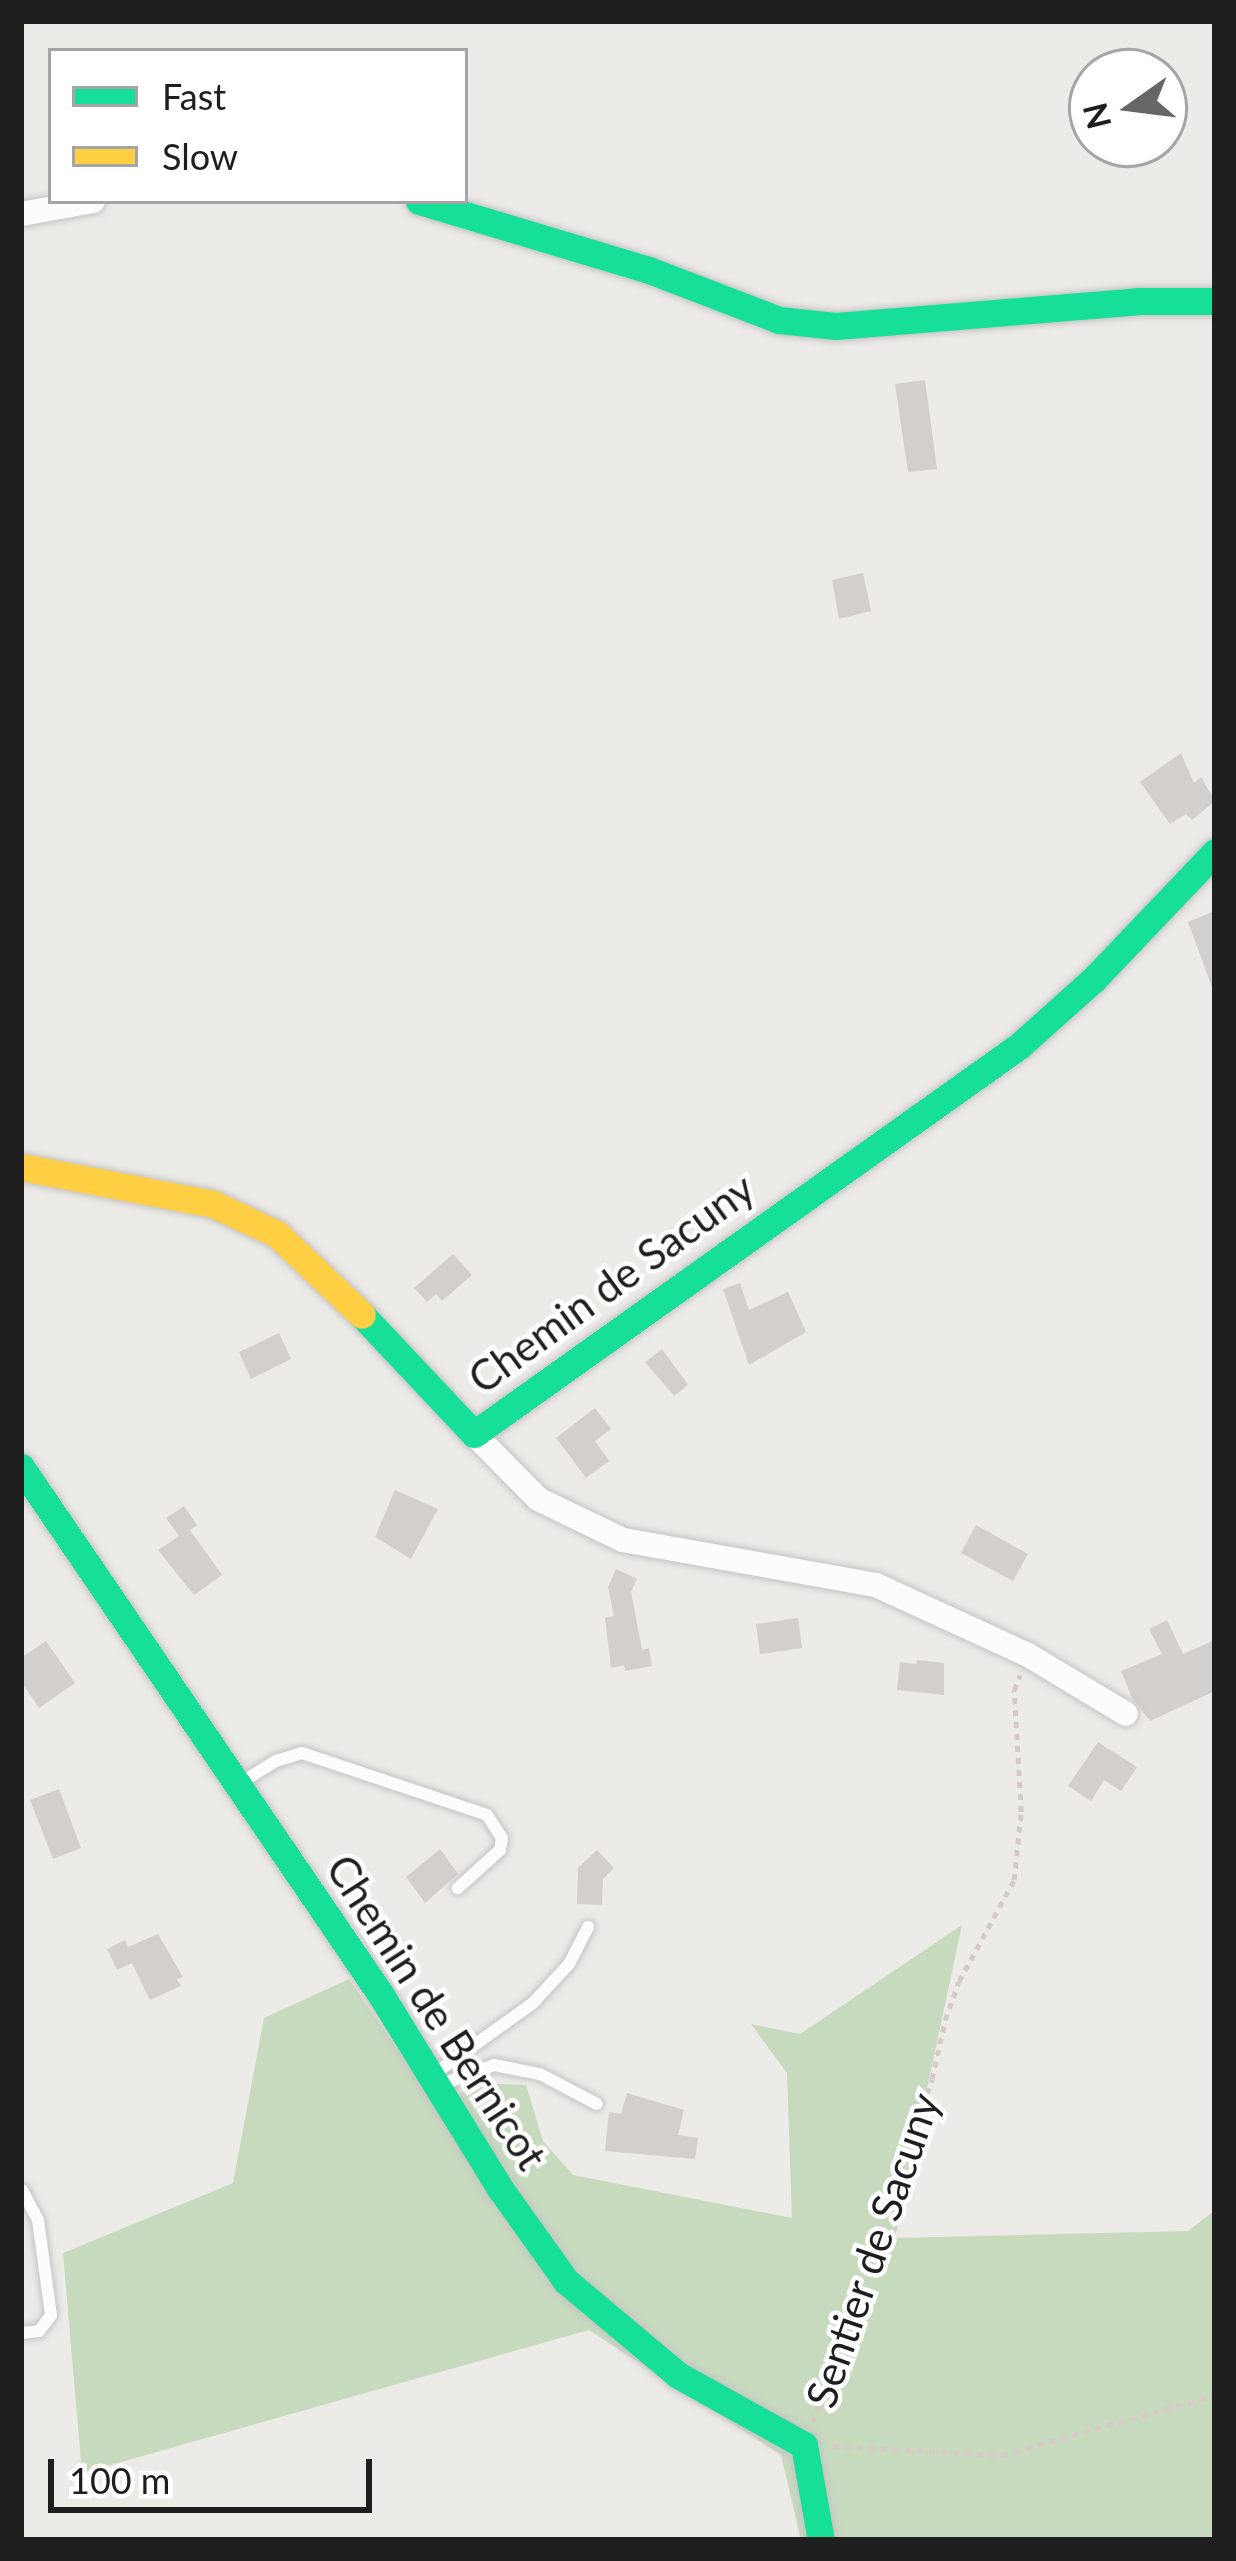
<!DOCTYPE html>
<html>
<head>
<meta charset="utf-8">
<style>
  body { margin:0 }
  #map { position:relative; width:1236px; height:2561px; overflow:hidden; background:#edebe7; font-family:Lato,sans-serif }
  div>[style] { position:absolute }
  .forest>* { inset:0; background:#c7dabe }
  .building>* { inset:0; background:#d2cfcc }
  .path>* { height:4.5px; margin-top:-2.25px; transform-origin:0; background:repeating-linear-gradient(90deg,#d6cac7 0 6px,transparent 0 12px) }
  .roads { filter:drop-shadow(0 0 3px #c5c4c3) drop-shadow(0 0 3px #c5c4c3) }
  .lane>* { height:12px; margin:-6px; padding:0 6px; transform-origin:6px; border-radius:6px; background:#fcfcfb }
  .street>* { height:24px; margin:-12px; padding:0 12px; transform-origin:12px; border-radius:12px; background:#fcfcfb }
  .fast>* { height:27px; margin:-13.5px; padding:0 13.5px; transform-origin:13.5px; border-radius:13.5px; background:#16e098 }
  .slow>* { height:27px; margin:-13.5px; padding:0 13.5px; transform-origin:13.5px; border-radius:13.5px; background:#ffcf43 }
  span { translate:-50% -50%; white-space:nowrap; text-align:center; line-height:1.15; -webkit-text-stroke:9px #fff; paint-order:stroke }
  .street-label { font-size:42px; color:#1e1e1e }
  .frame { position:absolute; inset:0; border:24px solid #1e1e1e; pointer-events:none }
  .legend { position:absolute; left:48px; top:48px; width:420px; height:156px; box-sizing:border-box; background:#fff; border:3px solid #a5a5a5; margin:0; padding:15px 21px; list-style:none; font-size:36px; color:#1e1e1e }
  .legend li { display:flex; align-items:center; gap:24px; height:60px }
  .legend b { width:60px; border:3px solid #a5a5a5 }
  .north { position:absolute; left:1068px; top:48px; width:120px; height:120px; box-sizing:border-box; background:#fff; border:3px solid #a5a5a5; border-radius:50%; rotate:256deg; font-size:33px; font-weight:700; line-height:48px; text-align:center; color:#1e1e1e }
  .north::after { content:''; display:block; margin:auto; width:42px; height:54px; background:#666664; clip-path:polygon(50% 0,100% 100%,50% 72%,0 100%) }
  .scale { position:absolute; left:48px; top:2459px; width:324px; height:54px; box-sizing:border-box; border:6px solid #1e1e1e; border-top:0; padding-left:15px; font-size:36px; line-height:42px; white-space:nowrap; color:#1e1e1e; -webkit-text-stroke:9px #fff; paint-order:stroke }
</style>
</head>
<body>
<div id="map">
  <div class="forest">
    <div style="clip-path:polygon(962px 1925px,895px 2238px,1188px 2231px,1215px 2210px,1215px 2540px,801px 2540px,781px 2455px,589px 2330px,82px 2473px,63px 2253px,233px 2183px,264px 2018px,349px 1979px,437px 2107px,478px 2083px,526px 2085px,543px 2141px,573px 2175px,792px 2218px,787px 2073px,751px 2024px,800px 2034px)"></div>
  </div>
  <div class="building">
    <div style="clip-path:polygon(925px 380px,937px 469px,908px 472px,895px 384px)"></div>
    <div style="clip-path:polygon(863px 573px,871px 611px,839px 619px,832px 580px)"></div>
    <div style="clip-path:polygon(1181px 753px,1194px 783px,1201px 777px,1215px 801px,1192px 820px,1186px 814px,1170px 824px,1140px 782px)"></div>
    <div style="clip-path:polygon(1215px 911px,1215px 990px,1213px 990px,1188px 922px)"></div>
    <div style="clip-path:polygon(453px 1254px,472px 1275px,442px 1301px,436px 1294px,427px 1302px,414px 1288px)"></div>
    <div style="clip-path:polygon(740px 1283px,749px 1310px,788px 1292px,806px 1332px,749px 1365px,723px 1289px)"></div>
    <div style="clip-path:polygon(279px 1333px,291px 1359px,251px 1379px,239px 1352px)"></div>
    <div style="clip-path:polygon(662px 1349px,688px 1385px,674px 1396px,645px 1362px)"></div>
    <div style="clip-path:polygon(595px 1408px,611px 1429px,595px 1441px,609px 1461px,586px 1478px,556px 1438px)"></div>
    <div style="clip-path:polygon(395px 1490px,438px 1509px,411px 1559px,375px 1537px)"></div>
    <div style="clip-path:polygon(184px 1506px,197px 1525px,190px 1530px,222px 1575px,194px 1595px,158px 1550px,179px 1536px,166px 1518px)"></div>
    <div style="clip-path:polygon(976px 1525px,1028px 1554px,1013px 1581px,961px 1553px)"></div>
    <div style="clip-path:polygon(616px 1569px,637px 1579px,631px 1592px,642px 1650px,649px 1648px,652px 1666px,625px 1671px,624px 1665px,611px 1668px,605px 1618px,614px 1616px,608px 1587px)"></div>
    <div style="clip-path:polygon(798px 1618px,802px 1648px,760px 1654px,756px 1624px)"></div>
    <div style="clip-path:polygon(1167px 1620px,1183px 1654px,1215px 1640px,1215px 1691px,1150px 1721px,1132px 1698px,1121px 1671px,1162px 1654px,1149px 1629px)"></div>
    <div style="clip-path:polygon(46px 1641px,75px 1683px,39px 1708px,21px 1681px,21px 1658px)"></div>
    <div style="clip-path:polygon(917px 1660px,944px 1663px,944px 1695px,897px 1690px,900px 1662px,916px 1664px)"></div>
    <div style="clip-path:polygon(1098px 1742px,1137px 1767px,1121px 1791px,1104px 1780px,1091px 1801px,1068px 1786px)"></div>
    <div style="clip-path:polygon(59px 1789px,81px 1848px,53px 1859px,30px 1800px)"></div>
    <div style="clip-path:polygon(440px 1849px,458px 1874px,425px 1903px,406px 1877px)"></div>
    <div style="clip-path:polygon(597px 1850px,614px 1868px,603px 1879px,602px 1905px,577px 1904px,578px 1868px)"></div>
    <div style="clip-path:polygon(377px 1907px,403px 1940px,381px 1957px,357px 1922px)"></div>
    <div style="clip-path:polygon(158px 1934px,183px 1977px,177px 1979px,181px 1986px,150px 2000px,132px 1963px,117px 1970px,107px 1949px,125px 1940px,128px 1947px)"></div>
    <div style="clip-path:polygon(627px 2093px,684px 2110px,678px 2135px,698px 2138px,695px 2159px,605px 2151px,609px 2112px,621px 2114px)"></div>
  </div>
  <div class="path">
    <div style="left:812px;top:2422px;width:363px;rotate:-70.7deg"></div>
    <div style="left:932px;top:2079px;width:60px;rotate:-77.6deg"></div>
    <div style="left:945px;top:2020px;width:41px;rotate:-70.3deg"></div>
    <div style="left:959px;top:1981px;width:115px;rotate:-61.4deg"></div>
    <div style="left:1014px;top:1880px;width:68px;rotate:-84.1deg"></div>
    <div style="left:1021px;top:1812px;width:122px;rotate:-93.3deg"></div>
    <div style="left:1014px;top:1690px;width:16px;rotate:-68deg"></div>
    <div style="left:833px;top:2446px;width:170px;rotate:3deg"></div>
    <div style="left:1003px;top:2455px;width:220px;rotate:-15.8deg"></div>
  </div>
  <div class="roads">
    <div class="lane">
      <div style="left:242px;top:1782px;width:40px;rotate:-32deg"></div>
      <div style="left:276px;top:1761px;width:27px;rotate:-17deg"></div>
      <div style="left:302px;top:1753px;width:195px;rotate:18.5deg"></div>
      <div style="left:487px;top:1815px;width:27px;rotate:57deg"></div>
      <div style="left:502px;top:1838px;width:12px;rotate:99deg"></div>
      <div style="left:500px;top:1850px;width:57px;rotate:137.9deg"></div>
      <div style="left:434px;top:2074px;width:122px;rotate:-35.6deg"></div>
      <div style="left:533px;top:2003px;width:53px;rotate:-47.3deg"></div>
      <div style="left:569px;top:1964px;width:42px;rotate:-62.8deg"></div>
      <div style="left:440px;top:2085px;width:58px;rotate:-20.3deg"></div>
      <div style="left:494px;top:2065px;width:47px;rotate:11.1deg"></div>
      <div style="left:540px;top:2074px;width:64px;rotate:27.8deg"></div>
      <div style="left:21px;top:2333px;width:18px;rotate:-6deg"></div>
      <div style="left:39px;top:2331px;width:20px;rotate:-53deg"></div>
      <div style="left:51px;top:2315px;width:96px;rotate:-97.8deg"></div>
      <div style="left:38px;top:2220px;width:34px;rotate:-118deg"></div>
    </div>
    <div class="street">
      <div style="left:21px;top:214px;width:73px;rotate:-10.2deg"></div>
      <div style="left:474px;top:1434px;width:91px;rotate:45.4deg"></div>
      <div style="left:538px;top:1499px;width:94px;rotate:25.8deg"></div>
      <div style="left:623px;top:1540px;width:257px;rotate:10.1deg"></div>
      <div style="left:876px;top:1585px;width:167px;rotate:24.7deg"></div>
      <div style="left:1028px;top:1655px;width:114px;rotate:31deg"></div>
    </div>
    <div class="fast">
      <div style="left:419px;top:201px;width:240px;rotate:16.7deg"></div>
      <div style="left:649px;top:270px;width:139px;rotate:21deg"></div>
      <div style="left:779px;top:320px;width:57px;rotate:6deg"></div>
      <div style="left:836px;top:326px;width:303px;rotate:-4.7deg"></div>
      <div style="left:1138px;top:301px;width:77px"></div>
      <div style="left:362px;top:1315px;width:163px;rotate:46.7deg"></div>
      <div style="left:474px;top:1434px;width:669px;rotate:-35.45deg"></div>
      <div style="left:1019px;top:1046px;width:101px;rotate:-41.8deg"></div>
      <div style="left:1094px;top:979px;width:175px;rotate:-46.4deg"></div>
      <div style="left:21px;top:1467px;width:639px;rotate:55.71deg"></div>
      <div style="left:381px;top:1995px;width:225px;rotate:58.4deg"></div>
      <div style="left:499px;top:2187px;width:115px;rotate:54.5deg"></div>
      <div style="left:566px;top:2281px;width:146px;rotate:40deg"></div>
      <div style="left:678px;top:2375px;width:144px;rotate:29.1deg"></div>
      <div style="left:804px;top:2445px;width:97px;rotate:79.9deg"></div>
    </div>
    <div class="slow">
      <div style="left:21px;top:1167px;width:196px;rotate:10.9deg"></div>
      <div style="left:213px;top:1204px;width:71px;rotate:25.1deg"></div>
      <div style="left:277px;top:1234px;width:117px;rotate:43.6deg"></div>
    </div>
  </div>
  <div class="street-label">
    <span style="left:611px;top:1283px;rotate:-36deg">Chemin de Sacuny</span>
    <span style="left:437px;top:2012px;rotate:57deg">Chemin de Bernicot</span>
    <span style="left:872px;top:2250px;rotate:-71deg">Sentier de Sacuny</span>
  </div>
  <div class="frame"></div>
  <ul class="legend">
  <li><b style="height:15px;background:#16e098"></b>Fast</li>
  <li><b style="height:15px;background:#ffcf43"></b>Slow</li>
  </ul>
  <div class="north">N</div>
  <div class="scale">100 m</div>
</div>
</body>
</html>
